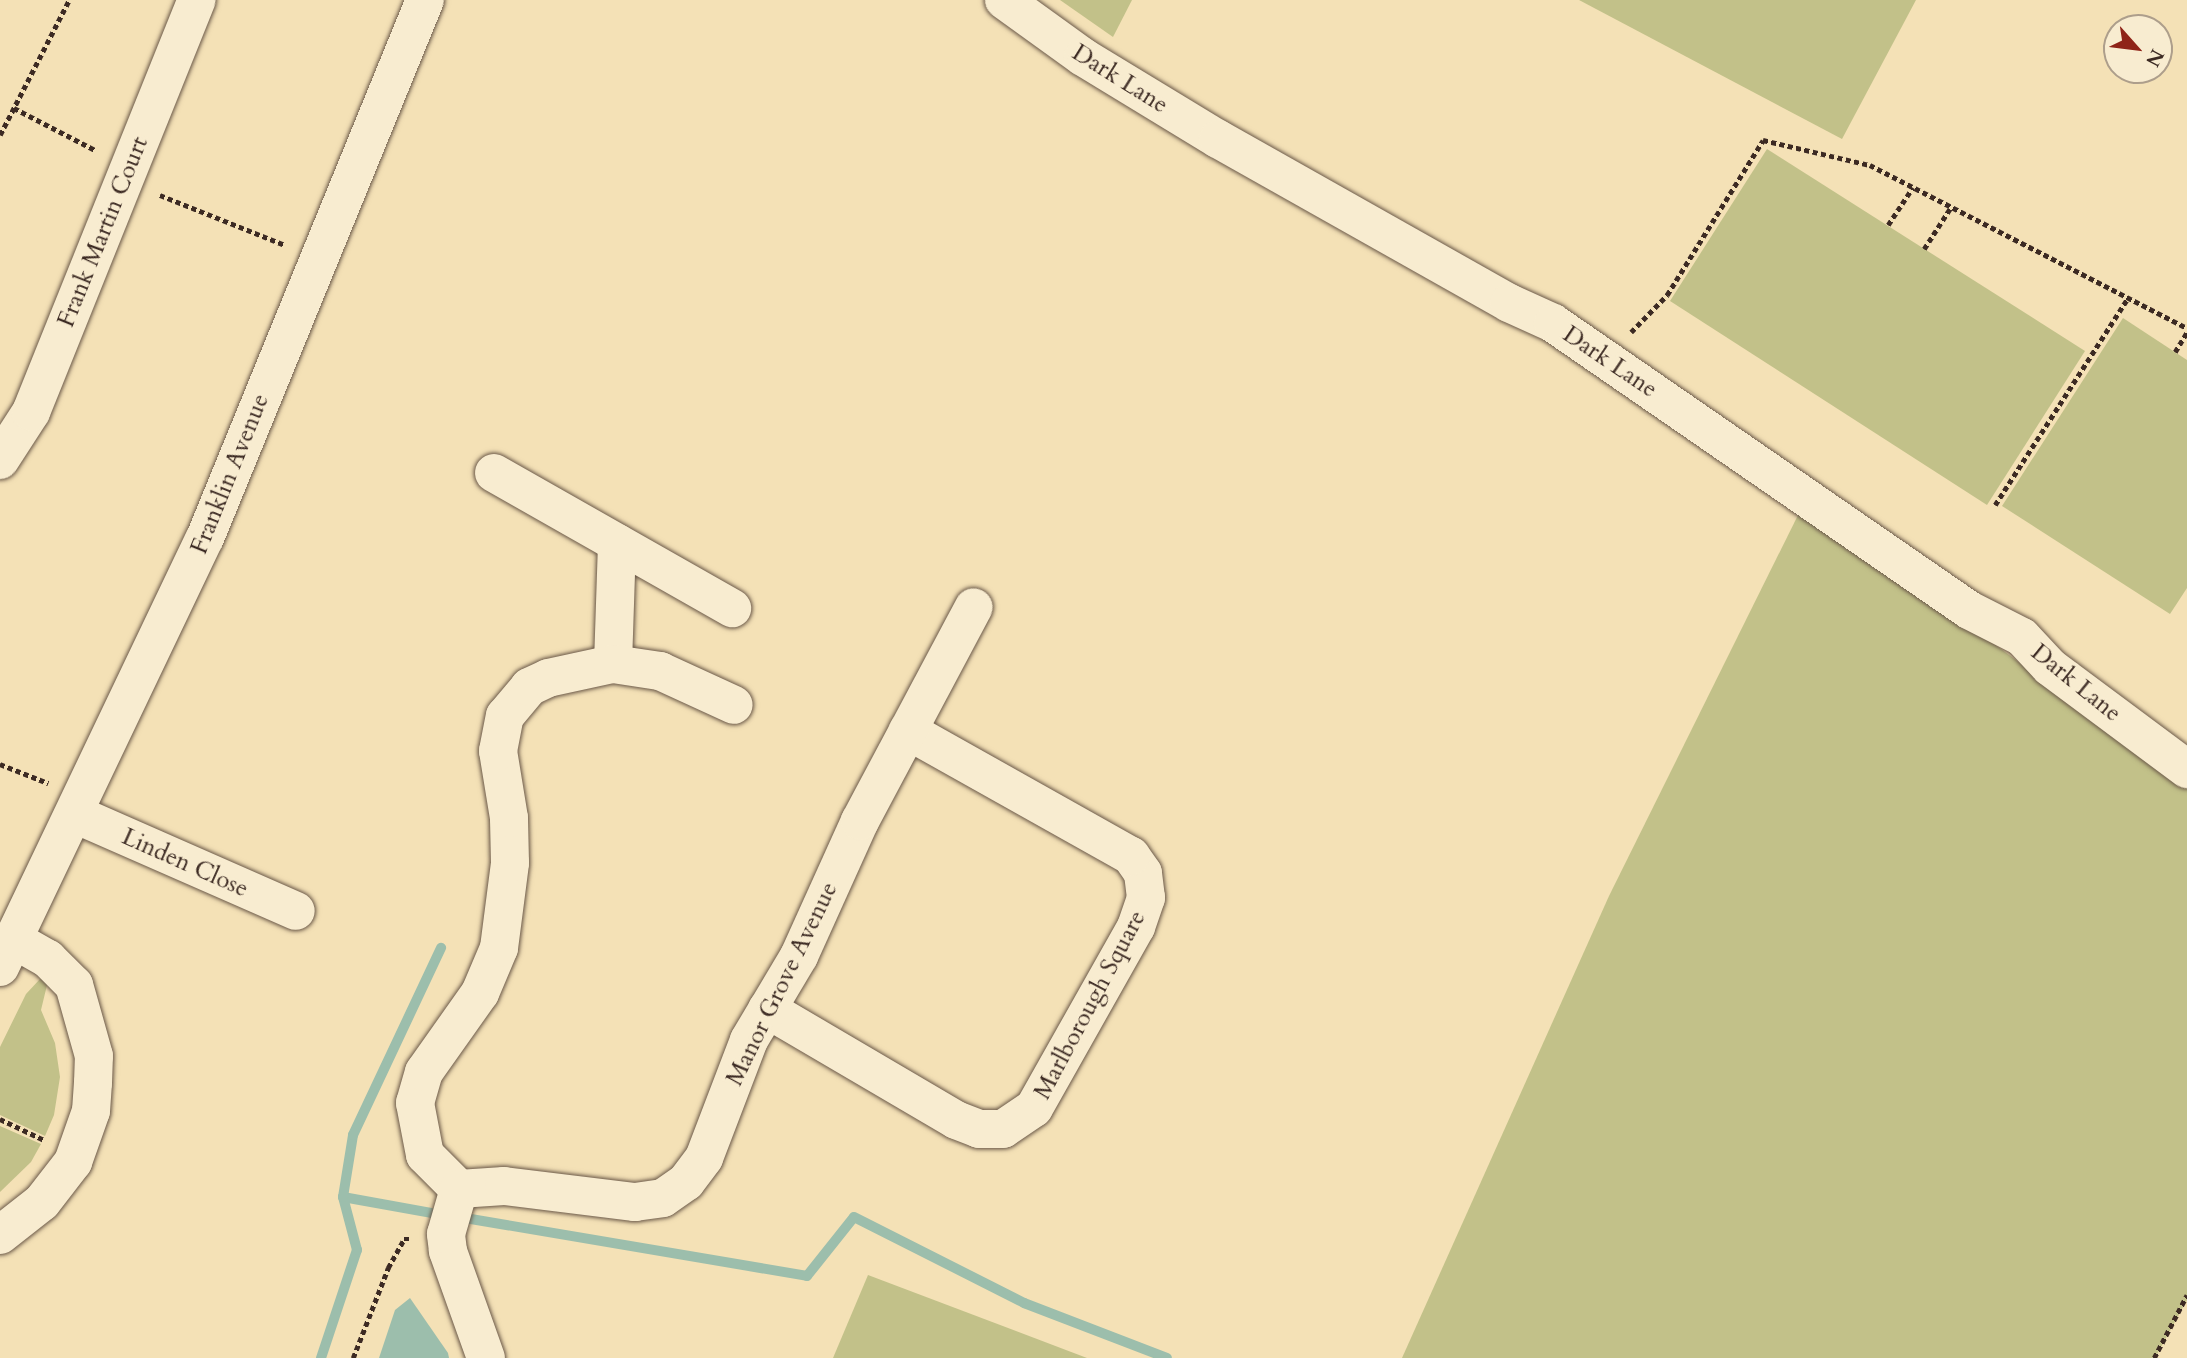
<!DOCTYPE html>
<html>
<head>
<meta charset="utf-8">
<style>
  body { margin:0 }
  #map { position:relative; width:2187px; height:1358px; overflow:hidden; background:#f4e1b6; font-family:Cardo,serif }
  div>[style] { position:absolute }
  .green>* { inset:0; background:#c2c189 }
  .water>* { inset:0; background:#9cbeac }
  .stream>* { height:10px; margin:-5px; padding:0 5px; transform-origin:5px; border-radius:5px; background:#9cbeac }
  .path>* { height:4.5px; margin-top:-2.25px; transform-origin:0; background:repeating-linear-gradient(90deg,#3c2a23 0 5px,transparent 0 8.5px) }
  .roads { filter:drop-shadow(0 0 2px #6a5848) drop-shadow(0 0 2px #6a5848) }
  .minor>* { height:38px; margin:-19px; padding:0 19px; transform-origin:19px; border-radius:19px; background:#f8ecd0 }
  span { translate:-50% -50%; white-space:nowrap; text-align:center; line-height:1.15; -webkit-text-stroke:6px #f8ecd0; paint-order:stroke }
  .street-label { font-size:24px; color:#3c2a23 }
  .north { position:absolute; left:2103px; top:14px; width:70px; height:70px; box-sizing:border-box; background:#f8ecd0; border:2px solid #ad9e8b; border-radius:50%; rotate:118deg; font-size:19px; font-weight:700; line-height:28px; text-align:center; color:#3c2a23 }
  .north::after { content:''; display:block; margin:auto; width:24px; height:32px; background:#8f2418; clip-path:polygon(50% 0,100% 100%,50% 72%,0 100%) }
</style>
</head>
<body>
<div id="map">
  <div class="green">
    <div style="clip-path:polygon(1060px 0,1132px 0,1113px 37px)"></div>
    <div style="clip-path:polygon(1579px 0,1916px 0,1842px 139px)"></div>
    <div style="clip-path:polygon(1767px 149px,2085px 351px,1987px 505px,1670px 301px)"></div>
    <div style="clip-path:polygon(2123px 318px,2187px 360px,2187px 588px,2170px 614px,2002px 506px)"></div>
    <div style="clip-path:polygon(1804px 503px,2187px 787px,2187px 1300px,2155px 1358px,1402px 1358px,1609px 896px)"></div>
    <div style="clip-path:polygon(40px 979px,48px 981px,41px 1010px,55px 1043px,60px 1077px,54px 1115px,45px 1136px,0 1115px,0 1047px,26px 994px)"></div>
    <div style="clip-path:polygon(0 1126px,41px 1144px,31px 1162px,0 1192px)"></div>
    <div style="clip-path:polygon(868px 1275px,1087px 1358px,833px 1358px)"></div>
  </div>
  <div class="water">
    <div style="clip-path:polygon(410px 1298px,448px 1353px,449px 1358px,379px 1358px,395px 1310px)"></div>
  </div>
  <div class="stream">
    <div style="left:343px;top:1197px;width:102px;rotate:10.2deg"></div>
    <div style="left:459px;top:1217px;width:353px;rotate:9.6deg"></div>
    <div style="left:807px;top:1276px;width:75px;rotate:-51.5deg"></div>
    <div style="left:854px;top:1217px;width:191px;rotate:26.8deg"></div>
    <div style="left:1024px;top:1303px;width:153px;rotate:21deg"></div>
    <div style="left:321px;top:1358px;width:114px;rotate:-71.6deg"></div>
    <div style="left:357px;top:1250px;width:55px;rotate:-104.8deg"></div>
    <div style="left:343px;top:1197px;width:63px;rotate:-80.8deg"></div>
    <div style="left:353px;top:1135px;width:207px;rotate:-64.8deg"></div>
  </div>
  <div class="path">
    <div style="left:14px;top:108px;width:93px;rotate:27.4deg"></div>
    <div style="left:0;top:135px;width:152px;rotate:-62.9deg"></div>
    <div style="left:160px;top:195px;width:135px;rotate:21.8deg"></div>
    <div style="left:1888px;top:225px;width:45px;rotate:-56.7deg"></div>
    <div style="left:1924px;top:249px;width:50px;rotate:-57.3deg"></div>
    <div style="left:1631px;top:332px;width:52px;rotate:-45.8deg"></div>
    <div style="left:1667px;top:295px;width:182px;rotate:-58.2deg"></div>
    <div style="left:1763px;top:140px;width:110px;rotate:13.2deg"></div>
    <div style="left:1870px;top:165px;width:356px;rotate:27.2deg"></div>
    <div style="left:2175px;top:352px;width:23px;rotate:-59deg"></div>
    <div style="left:1995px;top:505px;width:246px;rotate:-57.3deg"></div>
    <div style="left:0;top:764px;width:52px;rotate:21.6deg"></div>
    <div style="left:0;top:1119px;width:49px;rotate:25.5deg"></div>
    <div style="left:353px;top:1358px;width:97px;rotate:-68.7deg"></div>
    <div style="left:388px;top:1268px;width:33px;rotate:-61deg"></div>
    <div style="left:404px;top:1239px;width:6px"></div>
    <div style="left:2154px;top:1358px;width:71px;rotate:-62.4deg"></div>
  </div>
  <div class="roads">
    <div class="minor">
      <div style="left:1004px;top:0;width:97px;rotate:35.8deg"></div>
      <div style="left:1083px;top:57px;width:158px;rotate:31.3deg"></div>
      <div style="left:1218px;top:139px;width:334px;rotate:29.4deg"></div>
      <div style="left:1509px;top:303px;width:48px;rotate:24.4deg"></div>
      <div style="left:1553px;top:323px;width:505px;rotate:34.6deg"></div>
      <div style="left:1969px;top:610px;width:59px;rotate:27deg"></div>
      <div style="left:2022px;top:637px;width:41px;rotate:47deg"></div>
      <div style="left:2050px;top:667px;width:171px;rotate:36.7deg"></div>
      <div style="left:0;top:460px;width:57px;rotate:-57.1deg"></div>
      <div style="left:31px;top:412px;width:444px;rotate:-68.1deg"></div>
      <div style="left:494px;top:473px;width:274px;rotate:29.6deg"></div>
      <div style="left:613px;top:664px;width:121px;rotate:-88.1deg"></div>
      <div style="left:75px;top:814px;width:241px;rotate:23.7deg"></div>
      <div style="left:0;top:967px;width:475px;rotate:-64.5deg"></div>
      <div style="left:205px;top:538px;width:581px;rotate:-67.76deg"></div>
      <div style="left:767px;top:1009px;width:219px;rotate:30.4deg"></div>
      <div style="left:956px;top:1120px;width:25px;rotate:21deg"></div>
      <div style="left:979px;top:1129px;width:24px"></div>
      <div style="left:1003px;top:1129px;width:37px;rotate:-34deg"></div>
      <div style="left:1034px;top:1108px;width:208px;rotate:-60.6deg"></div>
      <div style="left:1136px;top:927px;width:31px;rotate:-71deg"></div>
      <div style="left:1146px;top:898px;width:25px;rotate:-97deg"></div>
      <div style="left:1143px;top:873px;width:21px;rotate:-125deg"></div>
      <div style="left:1131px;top:856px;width:256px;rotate:-150.7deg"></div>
      <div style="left:459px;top:1189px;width:48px;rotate:-135deg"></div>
      <div style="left:425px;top:1155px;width:53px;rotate:-100.9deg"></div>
      <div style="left:415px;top:1103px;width:32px;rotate:-74deg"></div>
      <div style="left:424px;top:1072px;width:97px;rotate:-54.7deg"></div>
      <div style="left:480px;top:993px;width:49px;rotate:-67.1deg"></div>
      <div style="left:499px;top:948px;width:86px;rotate:-82.6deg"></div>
      <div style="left:510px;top:863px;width:45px;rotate:-91.3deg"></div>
      <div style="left:509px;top:818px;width:68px;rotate:-99.3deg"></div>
      <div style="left:498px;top:751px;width:36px;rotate:-79deg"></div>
      <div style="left:505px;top:716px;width:38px;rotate:-50deg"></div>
      <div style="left:529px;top:687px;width:21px;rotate:-25deg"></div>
      <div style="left:548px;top:678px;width:66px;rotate:-12.2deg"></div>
      <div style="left:613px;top:664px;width:48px;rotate:8.5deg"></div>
      <div style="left:660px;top:671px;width:81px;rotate:24.7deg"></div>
      <div style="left:0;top:1235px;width:53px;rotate:-38.2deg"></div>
      <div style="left:42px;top:1202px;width:51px;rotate:-52.2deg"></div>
      <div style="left:73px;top:1162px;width:54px;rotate:-70.6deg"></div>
      <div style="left:91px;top:1111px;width:28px;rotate:-86deg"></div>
      <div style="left:93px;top:1083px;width:27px;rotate:-88deg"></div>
      <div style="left:94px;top:1056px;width:74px;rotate:-105.7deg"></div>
      <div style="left:74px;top:985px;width:37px;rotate:-135deg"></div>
      <div style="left:48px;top:959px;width:40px;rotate:-150.3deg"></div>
      <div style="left:486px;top:1358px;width:114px;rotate:-109.6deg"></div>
      <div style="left:448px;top:1251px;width:17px;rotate:-97deg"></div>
      <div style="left:446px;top:1234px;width:47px;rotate:-73.9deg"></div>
      <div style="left:459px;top:1189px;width:45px;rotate:-3.8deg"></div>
      <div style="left:504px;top:1186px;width:132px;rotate:7deg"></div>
      <div style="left:635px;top:1202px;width:28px;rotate:-8deg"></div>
      <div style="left:663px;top:1198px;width:28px;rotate:-35deg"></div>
      <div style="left:686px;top:1182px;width:30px;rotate:-53deg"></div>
      <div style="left:704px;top:1158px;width:126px;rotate:-69.1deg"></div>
      <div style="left:749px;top:1040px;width:98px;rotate:-59.2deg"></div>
      <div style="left:799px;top:956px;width:148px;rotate:-65.7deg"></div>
      <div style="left:860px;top:821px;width:242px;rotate:-62deg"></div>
    </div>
  </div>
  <div class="street-label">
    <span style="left:1120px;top:79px;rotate:32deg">Dark Lane</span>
    <span style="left:103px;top:232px;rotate:-68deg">Frank Martin Court</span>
    <span style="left:1610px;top:362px;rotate:34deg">Dark Lane</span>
    <span style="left:230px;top:474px;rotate:-68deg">Franklin Avenue</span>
    <span style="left:2076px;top:683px;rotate:39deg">Dark Lane</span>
    <span style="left:185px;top:863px;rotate:24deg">Linden Close</span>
    <span style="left:782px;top:984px;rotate:-64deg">Manor Grove Avenue</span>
    <span style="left:1090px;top:1005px;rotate:-62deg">Marlborough Square</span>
  </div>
  <div class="north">N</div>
</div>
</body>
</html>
